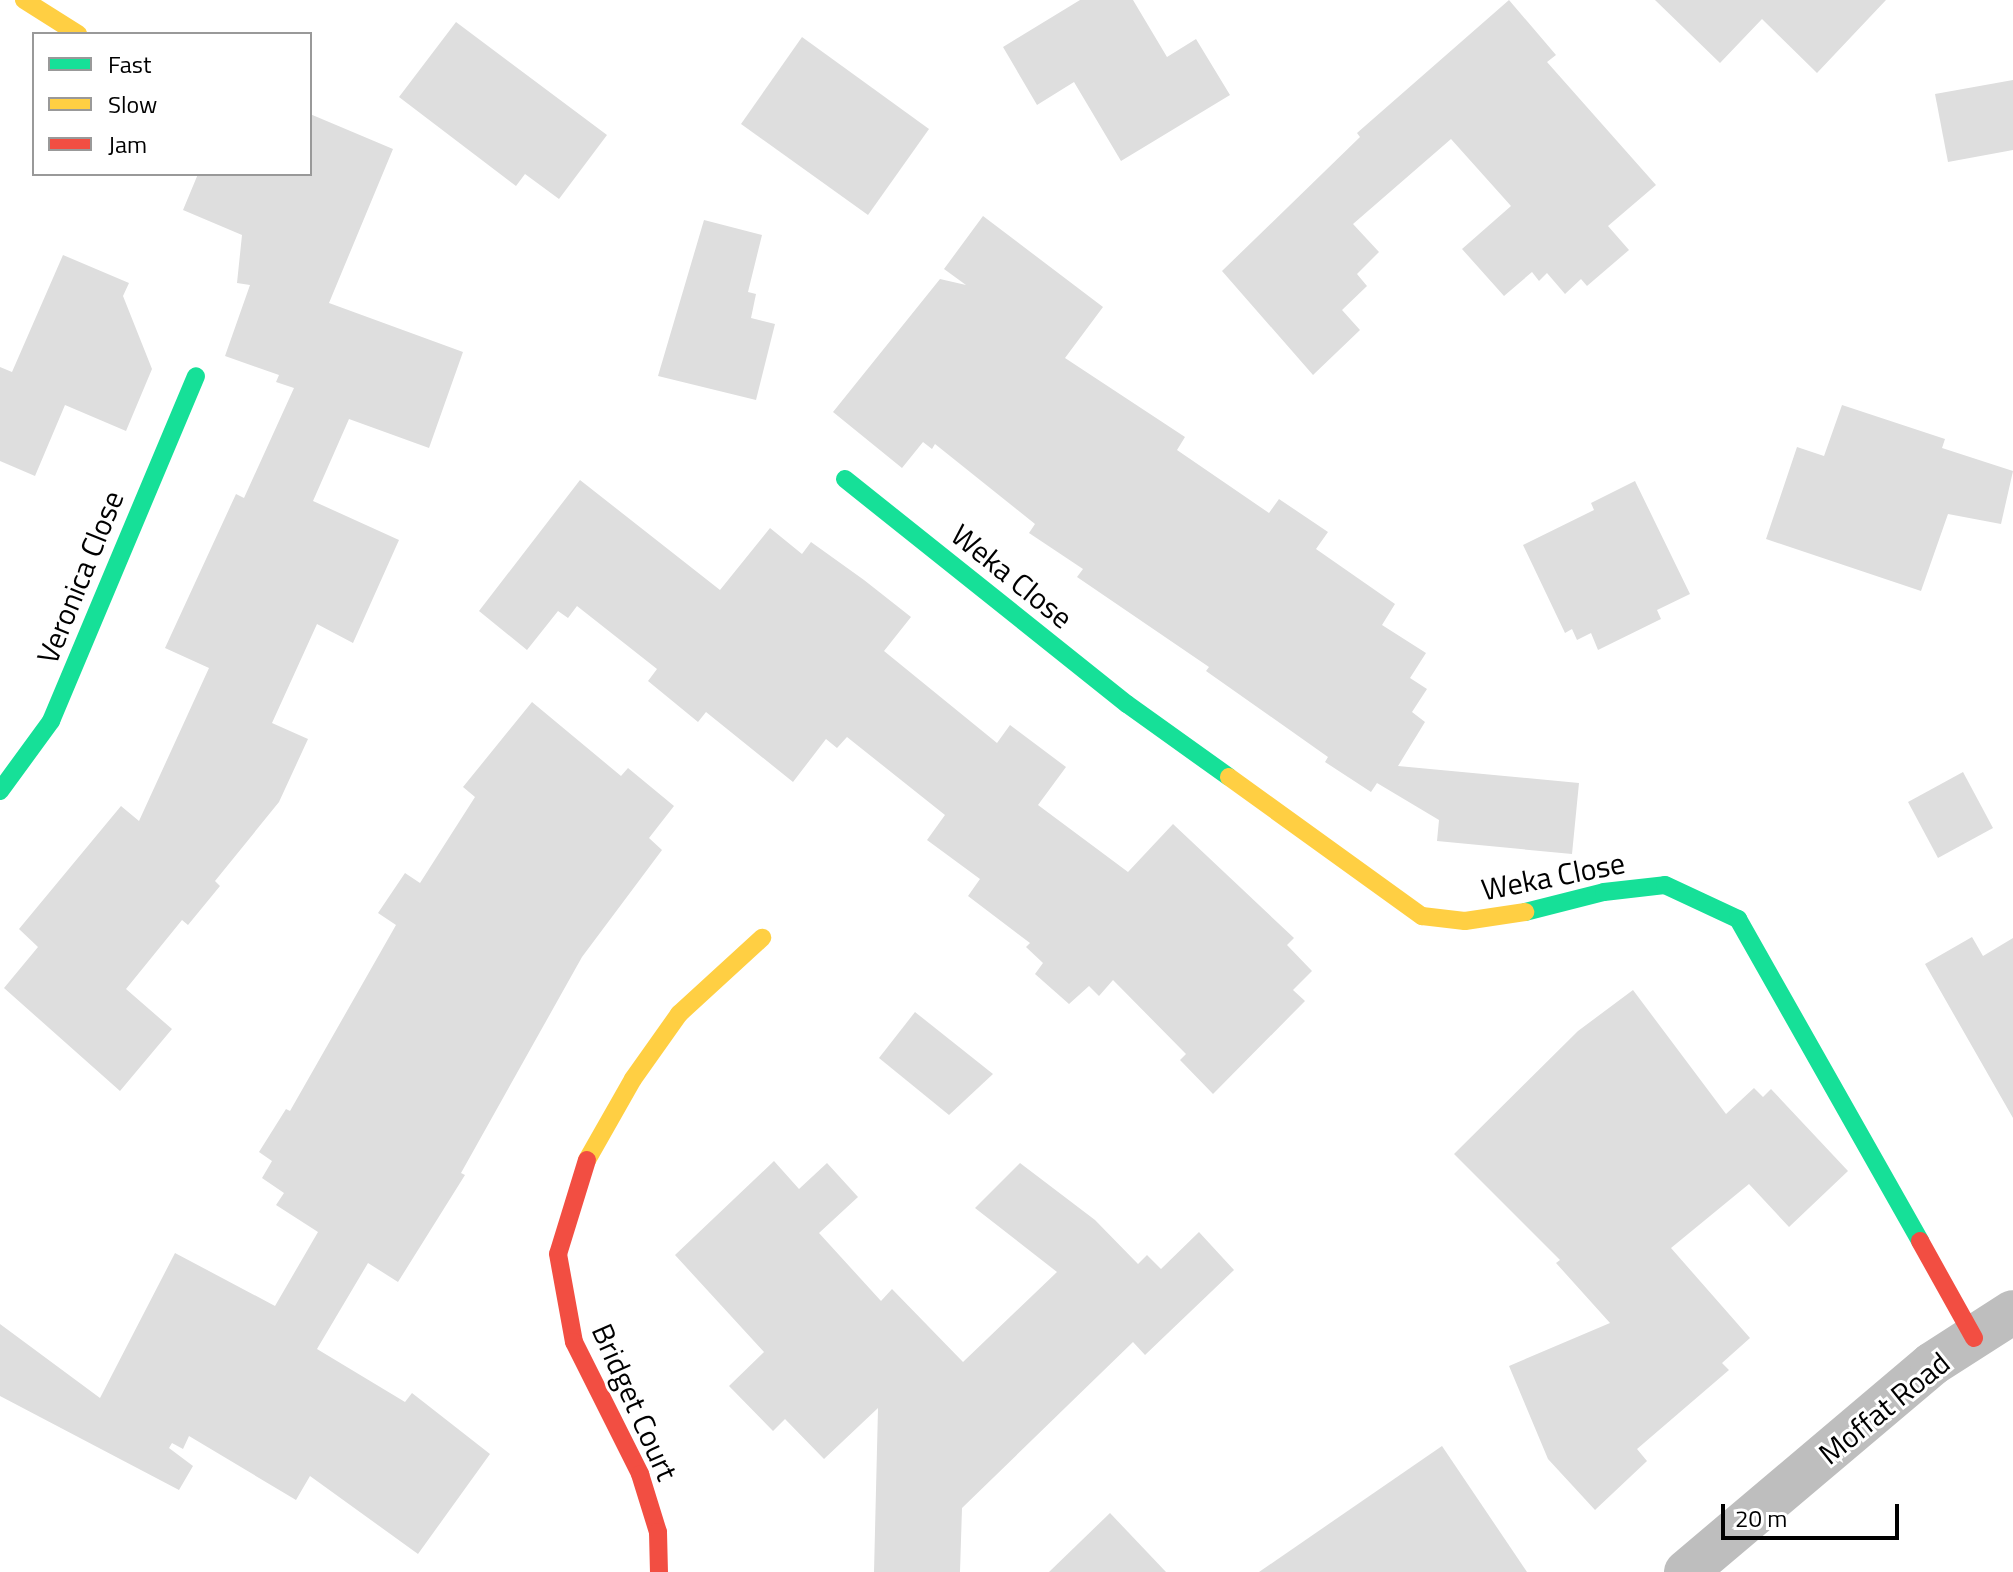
<!DOCTYPE html>
<html>
<head>
<meta charset="utf-8">
<style>
  body { margin:0 }
  #map { position:relative; width:2013px; height:1572px; overflow:hidden; background:#fff; font-family:"Titillium Web",sans-serif }
  div>[style] { position:absolute }
  .building>* { inset:0; background:#dedede }
  .street>* { height:44px; margin:-22px; padding:0 22px; transform-origin:22px; border-radius:22px; background:#bebebe }
  .fast>* { height:18px; margin:-9px; padding:0 9px; transform-origin:9px; border-radius:9px; background:#16e098 }
  .slow>* { height:18px; margin:-9px; padding:0 9px; transform-origin:9px; border-radius:9px; background:#ffcf43 }
  .jam>* { height:18px; margin:-9px; padding:0 9px; transform-origin:9px; border-radius:9px; background:#f24e42 }
  span { translate:-50% -50%; white-space:nowrap; text-align:center; line-height:1.15; -webkit-text-stroke:6px #fff; paint-order:stroke }
  .street-label { font-size:30px; color:#000 }
  .legend { position:absolute; left:32px; top:32px; width:280px; height:144px; box-sizing:border-box; background:#fff; border:2px solid #999; margin:0; padding:10px 14px; list-style:none; font-size:24px; color:#000 }
  .legend li { display:flex; align-items:center; gap:16px; height:40px }
  .legend b { width:40px; border:2px solid #999 }
  .scale { position:absolute; left:1721px; top:1504px; width:178px; height:36px; box-sizing:border-box; border:4px solid #000; border-top:0; padding-left:10px; font-size:24px; line-height:28px; white-space:nowrap; color:#000; -webkit-text-stroke:6px #fff; paint-order:stroke }
</style>
</head>
<body>
<div id="map">
  <div class="building">
    <div style="clip-path:polygon(1080px 0,1133px 0,1167px 57px,1196px 39px,1230px 95px,1121px 161px,1074px 82px,1037px 105px,1003px 47px)"></div>
    <div style="clip-path:polygon(1509px 0,1556px 55px,1547px 62px,1656px 185px,1608px 226px,1629px 250px,1587px 286px,1581px 279px,1565px 294px,1547px 273px,1539px 281px,1532px 272px,1504px 296px,1462px 249px,1511px 206px,1451px 139px,1353px 224px,1379px 252px,1357px 274px,1367px 286px,1342px 310px,1360px 330px,1313px 375px,1222px 271px,1360px 137px,1357px 133px)"></div>
    <div style="clip-path:polygon(1655px 0,1886px 0,1817px 73px,1762px 19px,1720px 63px)"></div>
    <div style="clip-path:polygon(456px 22px,607px 135px,559px 199px,525px 174px,516px 186px,399px 97px)"></div>
    <div style="clip-path:polygon(802px 37px,929px 129px,868px 215px,741px 124px)"></div>
    <div style="clip-path:polygon(2013px 80px,2013px 150px,1948px 162px,1935px 94px)"></div>
    <div style="clip-path:polygon(310px 114px,393px 149px,329px 303px,463px 352px,429px 448px,349px 419px,313px 501px,399px 540px,353px 643px,317px 624px,272px 723px,308px 739px,279px 802px,215px 881px,220px 886px,188px 925px,182px 920px,126px 989px,172px 1029px,120px 1091px,4px 988px,38px 947px,19px 929px,121px 806px,139px 821px,209px 668px,165px 648px,236px 494px,244px 498px,294px 388px,276px 382px,279px 375px,225px 356px,250px 285px,237px 283px,242px 235px,183px 210px,198px 174px,310px 174px)"></div>
    <div style="clip-path:polygon(983px 216px,1103px 307px,1065px 358px,1185px 437px,1177px 450px,1269px 513px,1279px 499px,1328px 532px,1316px 549px,1395px 604px,1382px 625px,1426px 653px,1410px 678px,1427px 689px,1412px 712px,1425px 722px,1398px 766px,1579px 783px,1572px 854px,1437px 841px,1439px 820px,1377px 783px,1371px 792px,1325px 762px,1328px 757px,1206px 671px,1209px 667px,1077px 577px,1083px 569px,1029px 533px,1035px 524px,935px 444px,932px 449px,923px 442px,902px 468px,833px 412px,940px 279px,966px 285px,944px 269px)"></div>
    <div style="clip-path:polygon(704px 220px,762px 235px,748px 292px,756px 294px,751px 318px,775px 324px,756px 400px,658px 376px)"></div>
    <div style="clip-path:polygon(63px 255px,129px 283px,123px 296px,152px 369px,126px 431px,65px 405px,35px 476px,0 461px,0 367px,12px 372px)"></div>
    <div style="clip-path:polygon(1842px 405px,1945px 439px,1942px 448px,2013px 471px,2001px 524px,1948px 514px,1921px 591px,1766px 539px,1797px 447px,1824px 456px)"></div>
    <div style="clip-path:polygon(580px 480px,720px 590px,770px 528px,802px 554px,811px 542px,864px 580px,911px 617px,884px 651px,997px 743px,1010px 725px,1066px 767px,1038px 805px,1128px 872px,1173px 824px,1294px 938px,1287px 945px,1312px 971px,1293px 990px,1305px 1001px,1213px 1094px,1180px 1060px,1186px 1054px,1113px 980px,1099px 996px,1089px 986px,1069px 1004px,1035px 974px,1043px 963px,1026px 947px,1030px 943px,968px 896px,980px 879px,927px 840px,945px 815px,847px 737px,837px 748px,826px 739px,793px 782px,706px 712px,698px 722px,648px 681px,657px 669px,577px 606px,568px 618px,558px 611px,527px 650px,479px 611px)"></div>
    <div style="clip-path:polygon(1635px 481px,1690px 594px,1657px 610px,1661px 619px,1598px 650px,1591px 633px,1577px 640px,1572px 629px,1565px 633px,1523px 545px,1594px 510px,1591px 503px)"></div>
    <div style="clip-path:polygon(532px 702px,621px 776px,628px 768px,674px 806px,649px 838px,662px 850px,582px 957px,461px 1173px,465px 1175px,398px 1282px,368px 1263px,317px 1349px,405px 1402px,412px 1393px,490px 1454px,418px 1554px,310px 1476px,296px 1500px,189px 1436px,183px 1449px,172px 1443px,169px 1448px,193px 1466px,179px 1490px,0 1396px,0 1324px,100px 1398px,175px 1253px,275px 1306px,318px 1232px,276px 1205px,284px 1193px,262px 1178px,272px 1161px,259px 1152px,286px 1109px,290px 1111px,396px 925px,378px 913px,405px 873px,420px 883px,475px 797px,463px 787px)"></div>
    <div style="clip-path:polygon(1963px 772px,1993px 828px,1938px 858px,1908px 802px)"></div>
    <div style="clip-path:polygon(1972px 937px,1983px 956px,2013px 938px,2013px 1118px,1925px 964px)"></div>
    <div style="clip-path:polygon(1633px 990px,1726px 1114px,1754px 1088px,1763px 1097px,1771px 1089px,1848px 1171px,1789px 1227px,1749px 1184px,1671px 1248px,1750px 1338px,1722px 1363px,1729px 1370px,1637px 1449px,1647px 1461px,1595px 1510px,1548px 1459px,1509px 1366px,1610px 1323px,1556px 1263px,1560px 1260px,1454px 1154px,1578px 1031px)"></div>
    <div style="clip-path:polygon(915px 1012px,993px 1074px,949px 1115px,879px 1058px)"></div>
    <div style="clip-path:polygon(774px 1161px,799px 1189px,827px 1163px,858px 1197px,819px 1233px,881px 1301px,892px 1289px,963px 1362px,1057px 1272px,975px 1208px,1020px 1163px,1095px 1220px,1138px 1264px,1147px 1255px,1161px 1269px,1199px 1232px,1234px 1270px,1145px 1355px,1133px 1342px,962px 1508px,960px 1572px,874px 1572px,878px 1408px,824px 1459px,785px 1419px,773px 1431px,729px 1386px,764px 1352px,675px 1255px)"></div>
    <div style="clip-path:polygon(1442px 1446px,1527px 1572px,1259px 1572px)"></div>
    <div style="clip-path:polygon(1110px 1513px,1166px 1572px,1049px 1572px)"></div>
  </div>
  <div class="street">
    <div style="left:1686px;top:1572px;width:322px;rotate:-40.2deg"></div>
    <div style="left:1932px;top:1364px;width:96px;rotate:-32.7deg"></div>
  </div>
  <div class="fast">
    <div style="left:845px;top:479px;width:361px;rotate:38.6deg"></div>
    <div style="left:1127px;top:704px;width:125px;rotate:35.6deg"></div>
    <div style="left:0;top:791px;width:87px;rotate:-53.9deg"></div>
    <div style="left:51px;top:721px;width:374px;rotate:-67.2deg"></div>
    <div style="left:1525px;top:912px;width:81px;rotate:-14.2deg"></div>
    <div style="left:1604px;top:892px;width:61px;rotate:-6.5deg"></div>
    <div style="left:1665px;top:885px;width:81px;rotate:25deg"></div>
    <div style="left:1738px;top:919px;width:370px;rotate:60.5deg"></div>
  </div>
  <div class="slow">
    <div style="left:24px;top:0;width:64px;rotate:32.2deg"></div>
    <div style="left:1229px;top:777px;width:238px;rotate:35.8deg"></div>
    <div style="left:1422px;top:916px;width:43px;rotate:6.6deg"></div>
    <div style="left:1465px;top:921px;width:61px;rotate:-8.5deg"></div>
    <div style="left:587px;top:1160px;width:93px;rotate:-60.4deg"></div>
    <div style="left:633px;top:1079px;width:80px;rotate:-54.7deg"></div>
    <div style="left:679px;top:1014px;width:113px;rotate:-42.5deg"></div>
  </div>
  <div class="jam">
    <div style="left:587px;top:1160px;width:98px;rotate:107.1deg"></div>
    <div style="left:558px;top:1254px;width:89px;rotate:79.7deg"></div>
    <div style="left:574px;top:1342px;width:148px;rotate:63.4deg"></div>
    <div style="left:640px;top:1474px;width:61px;rotate:72.8deg"></div>
    <div style="left:658px;top:1532px;width:40px;rotate:88.6deg"></div>
    <div style="left:1920px;top:1241px;width:111px;rotate:60.9deg"></div>
  </div>
  <div class="street-label">
    <span style="left:1012px;top:576px;rotate:39deg">Weka Close</span>
    <span style="left:80px;top:577px;rotate:-68deg">Veronica Close</span>
    <span style="left:1553px;top:876px;rotate:-11deg">Weka Close</span>
    <span style="left:635px;top:1402px;rotate:66deg">Bridget Court</span>
    <span style="left:1884px;top:1408px;rotate:-39deg">Moffat Road</span>
  </div>
  <ul class="legend">
  <li><b style="height:10px;background:#16e098"></b>Fast</li>
  <li><b style="height:10px;background:#ffcf43"></b>Slow</li>
  <li><b style="height:10px;background:#f24e42"></b>Jam</li>
  </ul>
  <div class="scale">20 m</div>
</div>
</body>
</html>
